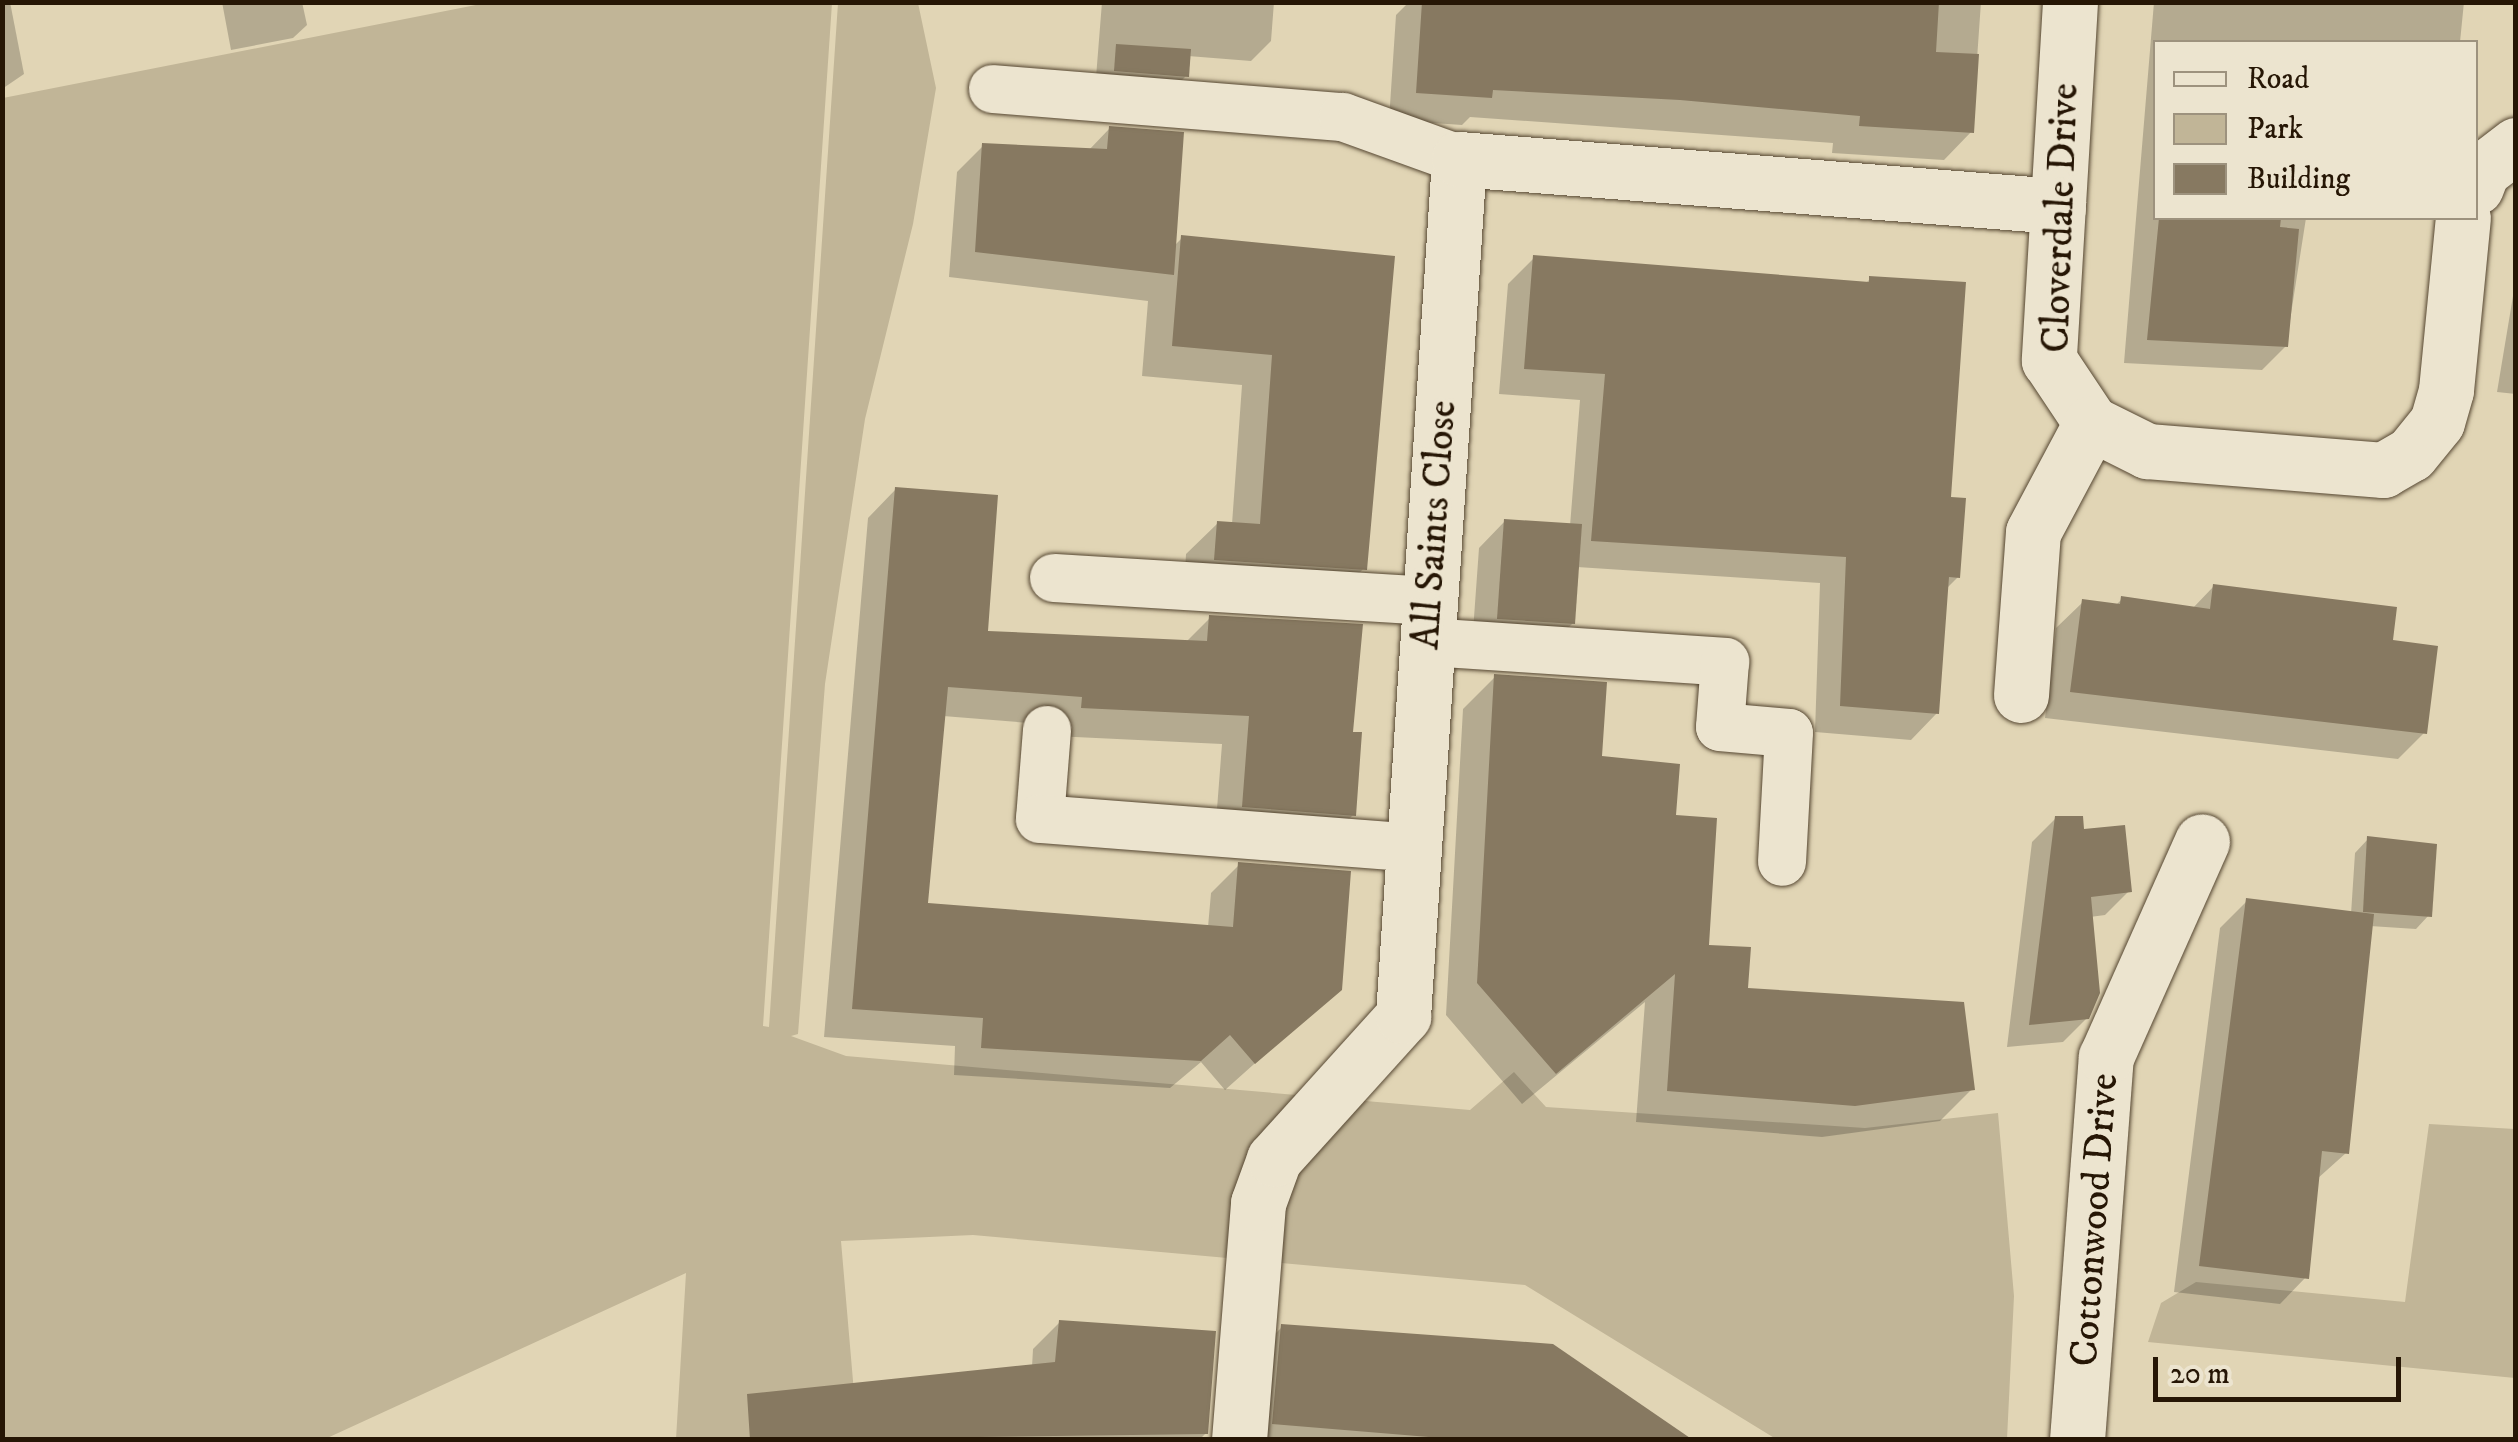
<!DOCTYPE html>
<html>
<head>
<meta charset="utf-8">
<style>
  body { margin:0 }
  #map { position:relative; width:2518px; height:1442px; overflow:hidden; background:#e1d5b5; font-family:"IM FELL DW Pica",serif }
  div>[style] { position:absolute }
  .green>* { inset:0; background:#c1b597 }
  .shadow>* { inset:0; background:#0003 }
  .building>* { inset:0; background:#877961 }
  .roads { filter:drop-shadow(0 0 2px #554631) drop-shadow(0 0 2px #554631) }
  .lane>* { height:48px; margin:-24px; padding:0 24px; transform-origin:24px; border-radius:24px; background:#ece4cf }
  .street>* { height:55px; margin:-27.5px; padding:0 27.5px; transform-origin:27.5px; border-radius:27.5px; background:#ece4cf }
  span { translate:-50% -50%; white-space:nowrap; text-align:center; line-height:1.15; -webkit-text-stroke:8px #ece4cf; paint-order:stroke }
  .street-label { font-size:40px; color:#261605 }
  .frame { position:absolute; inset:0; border:5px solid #261605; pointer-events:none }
  .legend { position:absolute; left:2153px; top:40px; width:325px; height:180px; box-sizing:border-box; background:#ece4cf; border:2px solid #9d927e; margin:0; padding:12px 18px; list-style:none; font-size:30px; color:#261605 }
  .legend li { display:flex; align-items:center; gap:20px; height:50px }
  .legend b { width:50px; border:2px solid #9d927e }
  .scale { position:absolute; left:2153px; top:1357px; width:248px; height:45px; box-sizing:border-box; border:5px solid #261605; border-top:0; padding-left:12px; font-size:30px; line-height:35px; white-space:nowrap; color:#261605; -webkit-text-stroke:8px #ece4cf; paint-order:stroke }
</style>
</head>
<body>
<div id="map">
  <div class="green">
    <div style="clip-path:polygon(486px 3px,832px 3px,763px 1026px,769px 1027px,838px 3px,918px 3px,936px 88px,913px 224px,865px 419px,825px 684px,798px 1034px,791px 1036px,846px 1056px,1470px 1110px,1514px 1072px,1546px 1107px,1865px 1128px,1998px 1113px,2014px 1296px,2007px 1439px,1776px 1439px,1525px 1285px,973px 1235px,841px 1241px,858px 1439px,676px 1439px,686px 1273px,325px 1439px,3px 1440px,3px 98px)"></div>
    <div style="clip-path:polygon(2429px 1124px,2515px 1129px,2515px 1378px,2148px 1342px,2161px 1303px,2196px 1282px,2405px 1302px)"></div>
  </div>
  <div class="shadow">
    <div style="clip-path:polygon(2px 2px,10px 2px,24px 74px,2px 89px)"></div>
    <div style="clip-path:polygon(222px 2px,302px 2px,307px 25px,293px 38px,231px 50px)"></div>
    <div style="clip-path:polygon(1102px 2px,1274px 2px,1271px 41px,1251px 61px,1188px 56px,1186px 76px,1166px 96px,1095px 90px)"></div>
    <div style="clip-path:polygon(1409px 2px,1981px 2px,1972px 131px,1944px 160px,1832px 153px,1833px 143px,1470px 117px,1462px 125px,1389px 120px,1396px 15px)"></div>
    <div style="clip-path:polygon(2154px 2px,2464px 2px,2460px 42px,2156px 42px,2156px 218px,2306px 218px,2286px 346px,2262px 370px,2124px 363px)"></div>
    <div style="clip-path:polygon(1110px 128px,1173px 247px,1182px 238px,1376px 407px,1364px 568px,1333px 600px,1184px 591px,1186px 554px,1218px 523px,1232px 524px,1242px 385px,1142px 376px,1148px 301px,949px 277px,957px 172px,983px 146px,1088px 151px)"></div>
    <div style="clip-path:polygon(1534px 258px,1865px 284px,1870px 279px,1948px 500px,1958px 577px,1945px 590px,1937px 713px,1911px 740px,1815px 732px,1820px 583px,1577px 567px,1573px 623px,1546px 650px,1472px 645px,1479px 548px,1505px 521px,1570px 526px,1580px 400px,1499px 394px,1508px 284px)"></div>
    <div style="clip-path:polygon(2516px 278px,2516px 394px,2497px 392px)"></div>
    <div style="clip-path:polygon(896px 489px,985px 633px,1185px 643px,1210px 618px,1350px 734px,1353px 815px,1325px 843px,1215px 835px,1222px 744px,1054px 736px,1054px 725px,943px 716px,925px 905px,1208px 927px,1211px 893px,1239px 865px,1339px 988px,1225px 1090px,1201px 1062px,1170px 1088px,954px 1075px,955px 1046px,824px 1037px,868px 518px)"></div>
    <div style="clip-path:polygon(2214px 586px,2390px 642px,2425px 732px,2398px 759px,2045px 718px,2056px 628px,2083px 602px,2115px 606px,2122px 599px,2192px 609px)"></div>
    <div style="clip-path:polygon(1495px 677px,1673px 818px,1706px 947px,1746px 990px,1972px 1089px,1940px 1121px,1822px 1137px,1636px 1122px,1645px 1002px,1522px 1104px,1446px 1015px,1463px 709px)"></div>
    <div style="clip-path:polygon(2056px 818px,2082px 831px,2129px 891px,2105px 915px,2090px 917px,2087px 1018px,2063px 1042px,2007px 1047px,2032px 842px)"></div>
    <div style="clip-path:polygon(2368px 839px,2429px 915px,2416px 929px,2370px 926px,2346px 1153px,2317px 1179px,2306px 1277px,2280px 1304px,2174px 1292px,2220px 928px,2247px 901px,2351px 914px,2355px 853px)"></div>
    <div style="clip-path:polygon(1059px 1323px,1206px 1433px,1199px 1440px,845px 1440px,842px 1410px,1032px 1367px,1033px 1349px)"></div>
    <div style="clip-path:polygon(1282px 1327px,1689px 1440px,1249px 1440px,1257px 1352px)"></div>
  </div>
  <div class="building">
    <div style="clip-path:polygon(1422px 2px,1939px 2px,1936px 52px,1979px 54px,1974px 133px,1859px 126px,1860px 116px,1680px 100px,1493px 90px,1492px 98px,1416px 93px)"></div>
    <div style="clip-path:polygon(1116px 44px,1191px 49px,1189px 77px,1114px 71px)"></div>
    <div style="clip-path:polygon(1109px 126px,1184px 132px,1174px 275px,975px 252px,982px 143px,1107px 149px)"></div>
    <div style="clip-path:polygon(2159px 218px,2281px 218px,2280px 227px,2299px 229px,2288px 347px,2147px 340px)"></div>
    <div style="clip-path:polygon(1181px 235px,1395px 256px,1367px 570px,1214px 560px,1217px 521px,1260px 524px,1272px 355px,1172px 346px)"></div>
    <div style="clip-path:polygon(1533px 255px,1869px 282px,1869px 276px,1966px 282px,1951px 497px,1966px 498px,1960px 578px,1949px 577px,1939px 714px,1840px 706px,1846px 557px,1591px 541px,1605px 374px,1524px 369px)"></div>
    <div style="clip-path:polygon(895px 487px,998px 495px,988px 631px,1207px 641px,1209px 615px,1363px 624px,1353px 732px,1362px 732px,1356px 816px,1242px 807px,1249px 716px,1081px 708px,1082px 697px,948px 687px,928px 903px,1233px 927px,1238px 862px,1351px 871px,1342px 990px,1255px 1064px,1230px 1035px,1201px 1061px,981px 1048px,983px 1018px,852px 1009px)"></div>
    <div style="clip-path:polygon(1504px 519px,1582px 524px,1575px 624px,1497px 619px)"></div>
    <div style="clip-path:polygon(2213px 584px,2397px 607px,2393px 640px,2438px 646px,2427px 734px,2070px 692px,2082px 599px,2120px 604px,2121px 596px,2210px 609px)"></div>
    <div style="clip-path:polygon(1494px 674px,1607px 682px,1602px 756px,1680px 764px,1676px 815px,1717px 818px,1709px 945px,1751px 947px,1748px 988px,1964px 1002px,1975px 1090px,1855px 1106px,1667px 1091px,1675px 974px,1556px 1074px,1477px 983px)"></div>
    <div style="clip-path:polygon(2055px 816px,2083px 816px,2084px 829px,2125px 825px,2132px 892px,2091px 897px,2100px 993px,2089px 1019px,2029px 1025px)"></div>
    <div style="clip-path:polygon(2367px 836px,2437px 844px,2432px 917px,2363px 912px)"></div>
    <div style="clip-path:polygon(2246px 898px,2374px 914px,2349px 1154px,2322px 1151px,2309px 1279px,2199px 1266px)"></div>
    <div style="clip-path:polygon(1059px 1320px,1216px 1331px,1208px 1434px,750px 1440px,747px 1394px,1055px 1362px)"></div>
    <div style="clip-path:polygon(1281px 1324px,1553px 1344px,1693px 1440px,1465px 1440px,1272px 1424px)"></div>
  </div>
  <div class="roads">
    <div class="lane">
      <div style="left:993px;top:89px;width:351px;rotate:4.6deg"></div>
      <div style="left:1343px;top:117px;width:123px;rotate:19.9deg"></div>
      <div style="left:1054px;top:578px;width:377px;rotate:3.5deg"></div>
      <div style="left:1427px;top:642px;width:299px;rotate:3.8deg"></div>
      <div style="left:1725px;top:662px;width:65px;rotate:94.4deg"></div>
      <div style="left:1720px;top:727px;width:69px;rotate:5deg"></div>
      <div style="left:1789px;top:733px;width:129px;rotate:93.1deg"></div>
      <div style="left:1047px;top:730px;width:89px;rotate:94.5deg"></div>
      <div style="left:1040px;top:819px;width:375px;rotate:4.4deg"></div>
    </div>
    <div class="street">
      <div style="left:2070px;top:2px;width:359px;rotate:93.4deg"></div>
      <div style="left:2049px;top:360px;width:76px;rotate:56.3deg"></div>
      <div style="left:2091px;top:423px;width:63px;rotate:26.6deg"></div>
      <div style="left:2147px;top:451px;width:237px;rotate:4.6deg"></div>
      <div style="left:2383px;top:470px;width:32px;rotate:-30deg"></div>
      <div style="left:2411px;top:454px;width:41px;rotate:-50.9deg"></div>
      <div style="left:2437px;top:422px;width:33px;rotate:-74deg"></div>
      <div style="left:2446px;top:390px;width:173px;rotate:-84.4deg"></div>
      <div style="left:2476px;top:187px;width:17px;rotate:-69deg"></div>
      <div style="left:2482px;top:171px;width:43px;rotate:-37.4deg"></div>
      <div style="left:2021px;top:695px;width:163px;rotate:-85.8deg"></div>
      <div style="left:2033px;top:532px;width:123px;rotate:-62deg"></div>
      <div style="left:1239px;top:1440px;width:238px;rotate:-85.4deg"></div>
      <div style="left:1258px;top:1203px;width:47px;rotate:-70deg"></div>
      <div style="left:1274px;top:1159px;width:193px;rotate:-47.9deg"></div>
      <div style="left:1403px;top:1016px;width:859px;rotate:-86.26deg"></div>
      <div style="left:1459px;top:159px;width:601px;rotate:4.49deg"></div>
      <div style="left:2077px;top:1440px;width:384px;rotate:-85.7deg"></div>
      <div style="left:2106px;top:1057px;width:236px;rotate:-66deg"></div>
    </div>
  </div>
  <div class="street-label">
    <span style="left:2061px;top:218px;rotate:-88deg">Cloverdale Drive</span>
    <span style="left:1435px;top:525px;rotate:-86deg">All Saints Close</span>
    <span style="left:2095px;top:1220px;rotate:-86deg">Cottonwood Drive</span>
  </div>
  <div class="frame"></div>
  <ul class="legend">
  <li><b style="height:12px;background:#ece4cf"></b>Road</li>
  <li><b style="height:28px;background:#c1b597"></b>Park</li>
  <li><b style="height:28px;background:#877961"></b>Building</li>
  </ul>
  <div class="scale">20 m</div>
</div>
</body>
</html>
